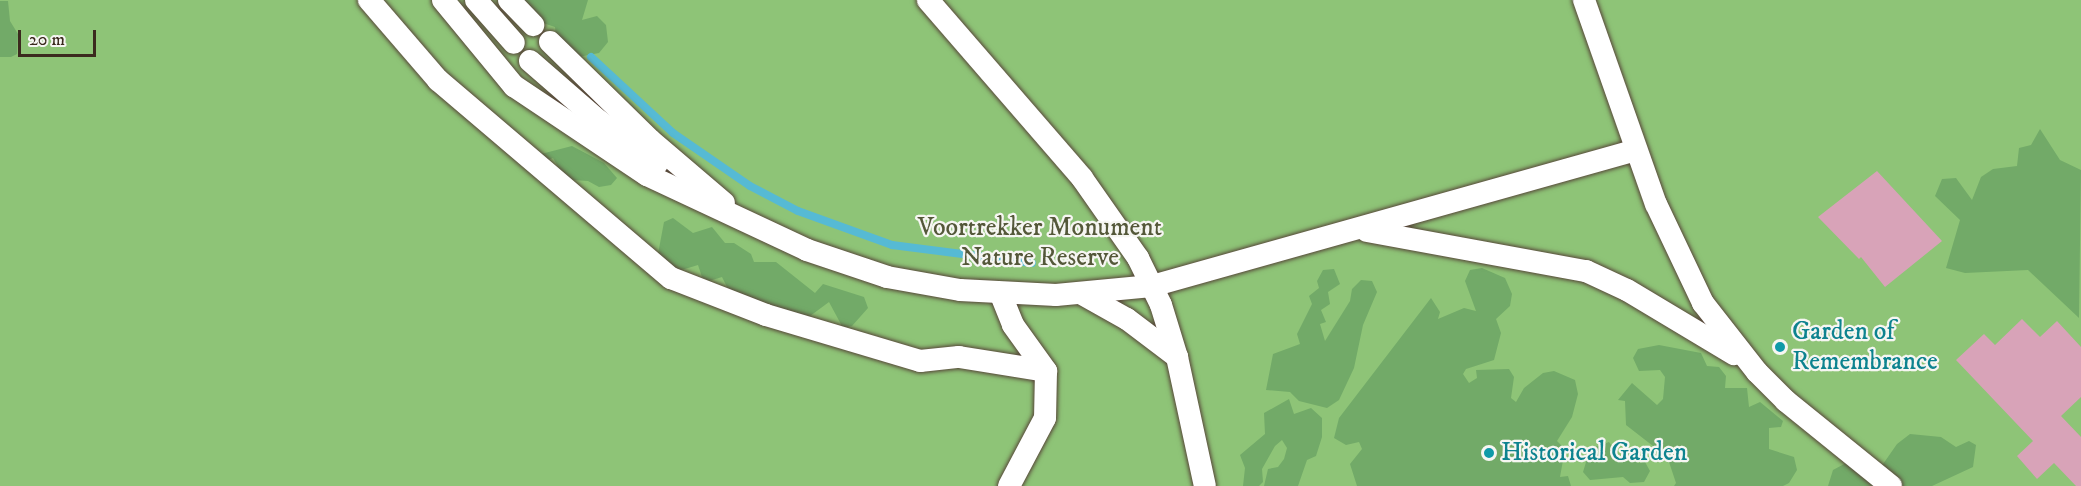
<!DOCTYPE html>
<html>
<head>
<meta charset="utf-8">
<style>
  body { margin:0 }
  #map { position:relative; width:2081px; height:486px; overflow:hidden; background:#f5e3cf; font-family:"IM FELL DW Pica",serif }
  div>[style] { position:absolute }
  .green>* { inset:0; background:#8ec477 }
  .forest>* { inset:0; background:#72aa68 }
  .stream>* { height:8px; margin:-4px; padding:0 4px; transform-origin:4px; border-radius:4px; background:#56bad4 }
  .building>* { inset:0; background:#d8a3b8 }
  .roads { filter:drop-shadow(0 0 2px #574639) drop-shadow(0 0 2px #574639) }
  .street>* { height:22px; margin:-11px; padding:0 11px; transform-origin:11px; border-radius:11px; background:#fff }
  .dots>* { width:16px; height:16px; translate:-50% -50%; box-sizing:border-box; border:3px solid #f6f6f2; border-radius:50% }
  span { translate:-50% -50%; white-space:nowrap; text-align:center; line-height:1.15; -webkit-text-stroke:4.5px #f6f6f2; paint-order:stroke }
  .park-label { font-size:26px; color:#545839 }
  .culture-label { font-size:26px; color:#0d838f }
  .left { translate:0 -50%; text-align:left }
  .scale { position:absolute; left:18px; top:30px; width:78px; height:27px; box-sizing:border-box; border:3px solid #3b2a1e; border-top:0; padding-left:8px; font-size:18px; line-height:21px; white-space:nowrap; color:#3b2a1e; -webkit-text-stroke:4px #f6f6f2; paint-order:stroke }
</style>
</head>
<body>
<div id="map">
  <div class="green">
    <div style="clip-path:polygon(0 0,2081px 0,2081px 486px,0 486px)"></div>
  </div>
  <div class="forest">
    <div style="clip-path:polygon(503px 0,588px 0,582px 20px,597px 16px,606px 25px,608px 42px,599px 53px,573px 58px,557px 43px,555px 27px,534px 20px)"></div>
    <div style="clip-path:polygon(0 1px,8px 1px,10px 21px,18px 34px,17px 54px,11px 57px,0 57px)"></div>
    <div style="clip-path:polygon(2040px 129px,2060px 160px,2081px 170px,2079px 318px,2028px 270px,1965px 273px,1946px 268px,1960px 220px,1935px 196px,1942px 179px,1956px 178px,1972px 200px,1981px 177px,1993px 169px,2017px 166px,2019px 148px,2031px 145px)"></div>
    <div style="clip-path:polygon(572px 146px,604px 163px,617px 178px,611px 185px,599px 187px,588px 181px,573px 180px,564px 177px,553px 158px,546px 161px,541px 154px)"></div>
    <div style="clip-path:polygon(673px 218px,693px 233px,712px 227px,725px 243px,734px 243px,751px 254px,754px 262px,776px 262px,815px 293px,823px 284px,864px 297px,868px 308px,852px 326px,843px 328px,829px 302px,806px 319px,731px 295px,722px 277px,709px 281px,702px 277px,698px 265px,678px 271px,658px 254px,664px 222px)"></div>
    <div style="clip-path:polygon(1482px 268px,1505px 278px,1512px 294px,1510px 306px,1496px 319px,1501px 333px,1494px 360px,1466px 369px,1463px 374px,1469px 383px,1477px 378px,1476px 370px,1509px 369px,1514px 377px,1511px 398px,1516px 402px,1524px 388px,1543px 373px,1554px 371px,1575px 380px,1578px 394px,1572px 417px,1557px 441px,1565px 449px,1560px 477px,1568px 476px,1571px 486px,1357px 486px,1350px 464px,1362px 449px,1359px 442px,1346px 445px,1334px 438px,1339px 418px,1431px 298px,1440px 312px,1438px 319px,1464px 308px,1476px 311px,1465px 281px,1470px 270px)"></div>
    <div style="clip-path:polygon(1334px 269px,1340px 284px,1328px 292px,1330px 304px,1321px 310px,1326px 322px,1320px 324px,1325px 341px,1350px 301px,1352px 289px,1361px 280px,1372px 281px,1377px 292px,1363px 325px,1354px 368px,1339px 400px,1327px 408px,1299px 401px,1290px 392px,1266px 390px,1273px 354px,1300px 344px,1297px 334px,1312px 304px,1309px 296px,1319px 288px,1317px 281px,1323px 270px)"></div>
    <div style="clip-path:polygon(1659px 345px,1701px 353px,1707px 366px,1719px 367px,1726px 376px,1725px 388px,1747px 388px,1749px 407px,1760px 402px,1783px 421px,1781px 427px,1769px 428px,1769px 449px,1794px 457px,1797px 470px,1789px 483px,1783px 486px,1674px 486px,1676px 483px,1668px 459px,1657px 456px,1653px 446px,1626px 425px,1625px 401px,1618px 400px,1632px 383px,1657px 405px,1663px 399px,1665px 377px,1660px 370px,1639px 371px,1633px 358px,1638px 349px)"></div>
    <div style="clip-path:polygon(1289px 399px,1294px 414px,1311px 408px,1322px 418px,1322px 437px,1316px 456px,1307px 460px,1298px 486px,1264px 486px,1268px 469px,1278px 467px,1284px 459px,1287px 448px,1282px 440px,1275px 446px,1262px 469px,1263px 482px,1259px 486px,1243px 486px,1245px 468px,1240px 455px,1265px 434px,1264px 413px)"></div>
    <div style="clip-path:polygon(1910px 434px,1941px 437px,1956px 447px,1969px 441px,1976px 445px,1973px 467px,1932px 486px,1828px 486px,1833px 470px,1848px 462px,1874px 477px,1897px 444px)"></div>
    <div style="clip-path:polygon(1609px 442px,1620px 457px,1627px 452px,1638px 463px,1645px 462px,1650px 471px,1644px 482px,1630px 483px,1623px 477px,1590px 480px,1583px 472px,1590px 449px)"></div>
  </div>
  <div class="stream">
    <div style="left:591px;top:57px;width:112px;rotate:42.8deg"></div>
    <div style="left:673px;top:133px;width:93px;rotate:34.5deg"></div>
    <div style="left:750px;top:186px;width:54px;rotate:27.5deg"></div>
    <div style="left:798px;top:211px;width:100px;rotate:19.9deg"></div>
    <div style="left:892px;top:245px;width:141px;rotate:7.3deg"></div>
  </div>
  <div class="building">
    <div style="clip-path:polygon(1877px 171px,1942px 241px,1885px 287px,1861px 257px,1859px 259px,1818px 217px)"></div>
    <div style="clip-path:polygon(2022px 319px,2040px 337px,2057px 321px,2081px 347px,2081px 397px,2061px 416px,2081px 437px,2081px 486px,2076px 486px,2054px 463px,2037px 479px,2017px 456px,2033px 441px,1956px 360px,1984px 334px,1995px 345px)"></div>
  </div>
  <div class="roads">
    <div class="street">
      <div style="left:369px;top:0;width:106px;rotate:49.2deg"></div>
      <div style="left:438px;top:80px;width:306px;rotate:40.4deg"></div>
      <div style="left:671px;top:278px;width:102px;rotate:21.3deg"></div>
      <div style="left:766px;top:315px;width:161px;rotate:16.6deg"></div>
      <div style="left:920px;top:361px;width:39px;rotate:-6deg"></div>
      <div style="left:959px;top:357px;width:88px;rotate:9.1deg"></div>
      <div style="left:443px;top:0;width:112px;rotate:50.5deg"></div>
      <div style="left:514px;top:86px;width:160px;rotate:33.8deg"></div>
      <div style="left:647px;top:175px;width:177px;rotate:25.1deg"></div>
      <div style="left:807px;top:250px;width:84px;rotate:18.6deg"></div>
      <div style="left:887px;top:277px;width:74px;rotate:10.1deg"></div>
      <div style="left:960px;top:290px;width:96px;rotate:3deg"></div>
      <div style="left:1056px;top:295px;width:96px;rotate:-5.4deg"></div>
      <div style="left:1152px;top:286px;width:503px;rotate:-15.69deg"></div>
      <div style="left:476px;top:0;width:57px;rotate:48.5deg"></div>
      <div style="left:509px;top:0;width:35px;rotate:46deg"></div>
      <div style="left:928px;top:0;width:235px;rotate:49.1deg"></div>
      <div style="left:1082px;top:178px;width:98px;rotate:55deg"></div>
      <div style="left:1138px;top:258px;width:52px;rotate:63.9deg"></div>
      <div style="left:1161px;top:305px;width:54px;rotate:72.9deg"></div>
      <div style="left:1177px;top:357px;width:132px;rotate:77.8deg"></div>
      <div style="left:1584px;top:0;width:216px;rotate:70.6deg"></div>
      <div style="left:1656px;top:204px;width:110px;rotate:64.6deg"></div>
      <div style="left:1703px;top:303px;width:88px;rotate:52deg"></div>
      <div style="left:1757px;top:372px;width:41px;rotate:45deg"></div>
      <div style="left:1786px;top:401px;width:135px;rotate:39deg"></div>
      <div style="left:550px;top:42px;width:140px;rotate:44.4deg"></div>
      <div style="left:650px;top:140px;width:97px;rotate:40.4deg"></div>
      <div style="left:530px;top:61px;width:91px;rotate:41deg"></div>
      <div style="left:599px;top:121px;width:72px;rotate:35.9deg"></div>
      <div style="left:1367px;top:231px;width:223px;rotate:10.4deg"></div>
      <div style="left:1586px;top:271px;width:45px;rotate:24.9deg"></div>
      <div style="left:1627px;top:290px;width:125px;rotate:30.9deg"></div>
      <div style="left:1082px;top:294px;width:51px;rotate:29.1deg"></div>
      <div style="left:1127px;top:319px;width:63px;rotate:37.2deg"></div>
      <div style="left:1001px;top:295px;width:32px;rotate:68deg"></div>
      <div style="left:1013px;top:325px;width:57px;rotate:54.3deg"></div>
      <div style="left:1046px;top:371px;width:47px;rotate:91.2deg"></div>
      <div style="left:1045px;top:418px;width:77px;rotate:117.9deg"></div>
    </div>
  </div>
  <div class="dots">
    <div style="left:1780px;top:347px;background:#0f9aa8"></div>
    <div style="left:1489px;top:453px;background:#0f9aa8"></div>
  </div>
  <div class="park-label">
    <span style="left:1040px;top:243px">Voortrekker Monument<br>Nature Reserve</span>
  </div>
  <div class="culture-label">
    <span class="left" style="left:1792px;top:347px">Garden of<br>Remembrance</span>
    <span class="left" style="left:1501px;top:453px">Historical Garden</span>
  </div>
  <div class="scale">20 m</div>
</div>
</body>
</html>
